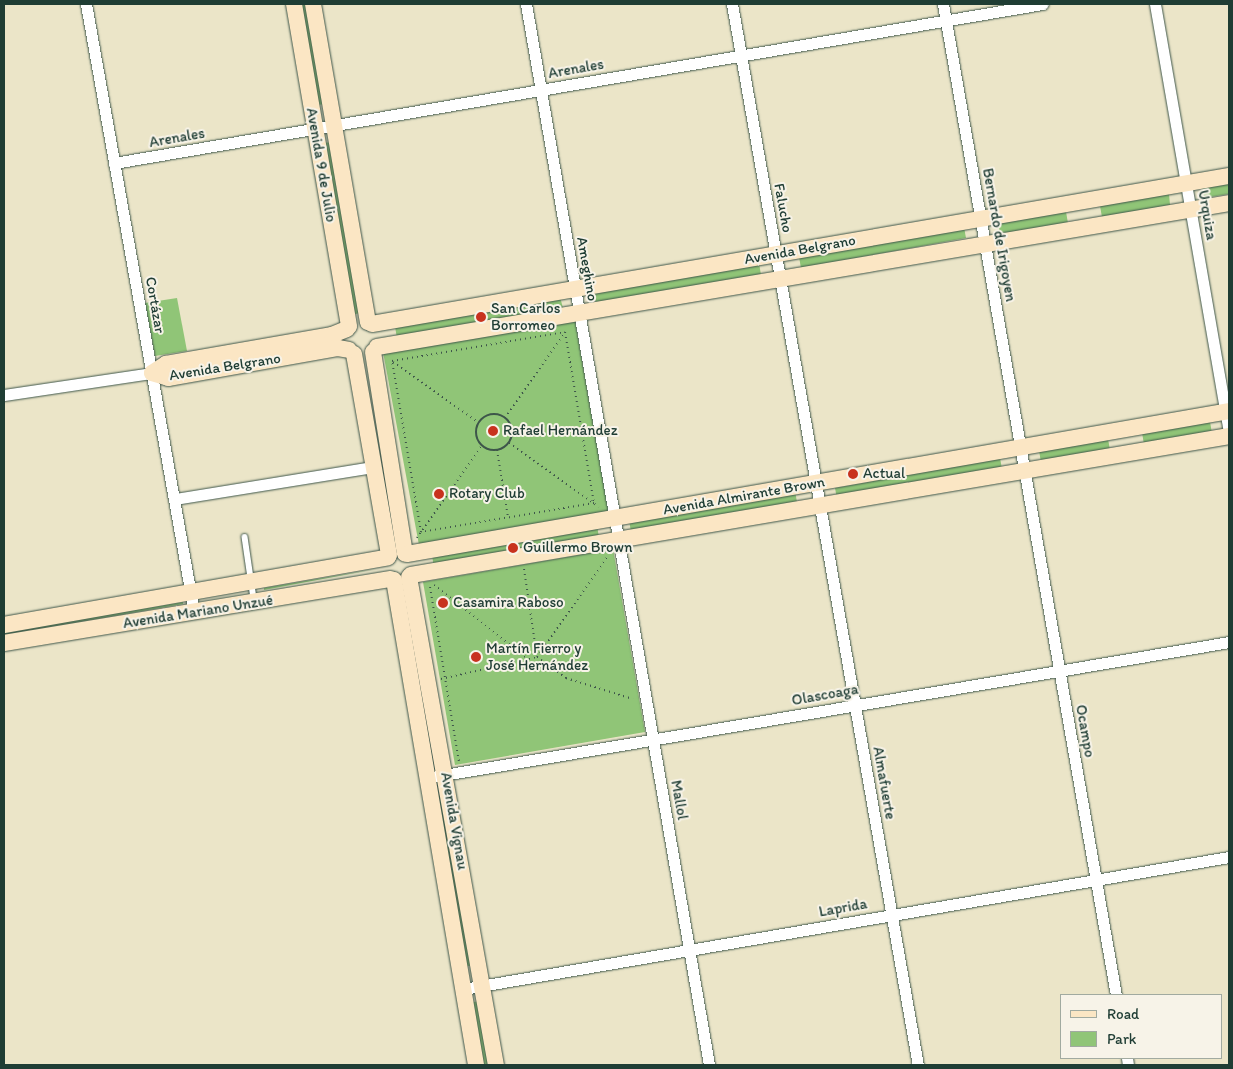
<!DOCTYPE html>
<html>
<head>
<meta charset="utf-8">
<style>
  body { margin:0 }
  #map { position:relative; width:1233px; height:1069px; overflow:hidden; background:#ebe5c8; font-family:Itim,sans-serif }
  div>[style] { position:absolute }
  .green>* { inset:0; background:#90c577 }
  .path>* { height:2px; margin-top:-1px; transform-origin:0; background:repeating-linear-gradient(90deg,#3e564a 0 1px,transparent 0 5px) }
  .path>.ring { margin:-1px; padding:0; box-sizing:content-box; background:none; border:2px solid #3e564a; border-radius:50% }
  .roads { filter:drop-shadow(0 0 1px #3e564a) drop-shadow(0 0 1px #3e564a) }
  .lane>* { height:5.5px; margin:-2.75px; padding:0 2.75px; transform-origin:2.75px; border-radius:2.75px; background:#fff }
  .street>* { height:11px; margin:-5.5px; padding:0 5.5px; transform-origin:5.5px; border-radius:5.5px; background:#fff }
  .secondary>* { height:16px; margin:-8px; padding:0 8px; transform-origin:8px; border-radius:8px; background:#fbe6c4 }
  .dots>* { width:14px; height:14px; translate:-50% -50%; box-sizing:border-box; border:2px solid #f7f3e8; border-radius:50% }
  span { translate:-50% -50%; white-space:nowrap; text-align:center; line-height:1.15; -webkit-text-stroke:4px #f7f3e8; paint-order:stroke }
  .street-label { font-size:15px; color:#1f3d34 }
  .poi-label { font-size:15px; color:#1f3d34 }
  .left { translate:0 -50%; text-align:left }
  .frame { position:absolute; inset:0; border:5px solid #1f3d34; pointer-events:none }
  .legend { position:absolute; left:1060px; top:994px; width:162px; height:65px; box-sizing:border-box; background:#f7f3e8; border:1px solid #a1aaa0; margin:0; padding:6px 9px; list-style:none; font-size:15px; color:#1f3d34 }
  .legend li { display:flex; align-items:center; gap:10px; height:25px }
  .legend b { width:25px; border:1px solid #a1aaa0 }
</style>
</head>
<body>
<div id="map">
  <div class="green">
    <div style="clip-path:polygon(300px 4px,310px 4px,326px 104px,317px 105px)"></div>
    <div style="clip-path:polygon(332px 142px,360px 313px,351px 315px,323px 143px)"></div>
    <div style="clip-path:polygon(1229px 182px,1229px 194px,1204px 198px,1202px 187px)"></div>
    <div style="clip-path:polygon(1169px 194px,1170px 205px,1102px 217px,1100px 206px)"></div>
    <div style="clip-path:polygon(1066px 212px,1068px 223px,1000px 234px,998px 223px)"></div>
    <div style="clip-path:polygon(964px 227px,966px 238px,801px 268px,799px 257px)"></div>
    <div style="clip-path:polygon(759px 263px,761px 275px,596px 304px,594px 293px)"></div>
    <div style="clip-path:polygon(560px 297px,563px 308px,397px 338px,395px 327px)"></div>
    <div style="clip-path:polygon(177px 298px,187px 351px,155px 356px,145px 303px)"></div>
    <div style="clip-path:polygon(574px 315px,609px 514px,419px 545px,383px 352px)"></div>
    <div style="clip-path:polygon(1210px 422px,1212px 433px,1144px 444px,1142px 433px)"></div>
    <div style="clip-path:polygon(1108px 439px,1110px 450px,1041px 462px,1039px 451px)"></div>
    <div style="clip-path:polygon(1000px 458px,1002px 469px,837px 499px,835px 488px)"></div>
    <div style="clip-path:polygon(795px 491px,797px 502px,631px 532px,629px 520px)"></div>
    <div style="clip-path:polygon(597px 526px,599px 537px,434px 567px,432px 556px)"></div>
    <div style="clip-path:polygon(613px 549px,645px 732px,455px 765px,423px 582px)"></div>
    <div style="clip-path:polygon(376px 569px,264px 590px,264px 588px)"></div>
    <div style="clip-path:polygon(183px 602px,183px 604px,4px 635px,4px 632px)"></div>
    <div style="clip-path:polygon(445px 794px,473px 965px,464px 967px,436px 795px)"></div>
    <div style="clip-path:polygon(482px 1001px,493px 1065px,483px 1065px,473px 1002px)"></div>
  </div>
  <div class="path">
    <div style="left:565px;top:332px;width:173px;rotate:80.4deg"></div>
    <div style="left:594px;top:503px;width:175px;rotate:170.5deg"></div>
    <div style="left:421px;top:532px;width:173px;rotate:-99.6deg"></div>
    <div style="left:392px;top:361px;width:175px;rotate:-9.5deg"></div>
    <div style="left:393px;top:362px;width:105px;rotate:35.3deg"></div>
    <div class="ring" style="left:476px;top:414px;width:34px;height:34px"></div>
    <div style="left:505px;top:418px;width:105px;rotate:-55.1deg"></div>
    <div style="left:509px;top:443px;width:110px;rotate:35.4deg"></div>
    <div style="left:497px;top:450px;width:68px;rotate:80.7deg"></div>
    <div style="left:417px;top:538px;width:113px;rotate:-55deg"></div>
    <div style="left:524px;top:569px;width:89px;rotate:81.6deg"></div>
    <div style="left:537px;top:657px;width:36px;rotate:36deg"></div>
    <div style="left:566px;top:678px;width:70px;rotate:17.4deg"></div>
    <div style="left:434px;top:585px;width:120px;rotate:38.2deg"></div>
    <div style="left:430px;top:587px;width:177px;rotate:80.6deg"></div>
    <div style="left:441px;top:679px;width:98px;rotate:-12.9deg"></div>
    <div style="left:537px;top:657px;width:123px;rotate:-54.9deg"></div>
  </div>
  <div class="roads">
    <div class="lane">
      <div style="left:245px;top:537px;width:63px;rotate:81.7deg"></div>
    </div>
    <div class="street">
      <div style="left:86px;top:4px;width:618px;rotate:79.93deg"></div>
      <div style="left:526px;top:4px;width:1077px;rotate:80.21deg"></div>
      <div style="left:732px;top:4px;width:1077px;rotate:80.06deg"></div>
      <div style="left:943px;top:4px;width:1006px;rotate:80.1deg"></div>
      <div style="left:1155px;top:4px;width:434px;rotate:80.2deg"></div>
      <div style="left:114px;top:163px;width:942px;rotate:-9.72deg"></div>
      <div style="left:4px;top:395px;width:150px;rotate:-8.5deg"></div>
      <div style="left:175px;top:499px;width:201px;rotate:-9.2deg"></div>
      <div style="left:426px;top:778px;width:814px;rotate:-9.61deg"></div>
      <div style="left:463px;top:989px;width:777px;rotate:-9.78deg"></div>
      <div style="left:1127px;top:1058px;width:7px;rotate:82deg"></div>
    </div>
    <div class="secondary">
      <div style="left:294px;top:4px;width:327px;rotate:80.3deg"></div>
      <div style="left:313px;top:4px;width:323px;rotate:80.2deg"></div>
      <div style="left:372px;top:324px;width:870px;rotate:-9.8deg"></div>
      <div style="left:377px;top:347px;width:864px;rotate:-9.59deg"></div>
      <div style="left:373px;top:352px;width:204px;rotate:81deg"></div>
      <div style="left:354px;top:354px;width:204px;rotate:80.1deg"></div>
      <div style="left:152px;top:373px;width:17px;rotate:-33deg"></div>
      <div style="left:166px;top:364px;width:169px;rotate:-9.9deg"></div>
      <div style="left:332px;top:335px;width:16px;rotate:-22deg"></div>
      <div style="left:152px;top:373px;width:17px;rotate:17deg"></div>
      <div style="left:168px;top:378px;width:173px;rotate:-10deg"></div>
      <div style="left:338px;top:348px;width:11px;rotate:10deg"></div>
      <div style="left:407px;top:554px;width:834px;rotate:-9.87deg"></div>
      <div style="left:411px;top:575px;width:830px;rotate:-9.64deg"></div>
      <div style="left:409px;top:577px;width:496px;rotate:79.9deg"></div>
      <div style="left:394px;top:580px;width:492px;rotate:80.4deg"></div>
      <div style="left:4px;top:625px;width:390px;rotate:-10deg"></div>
      <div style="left:4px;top:643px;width:392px;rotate:-9.4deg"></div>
    </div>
  </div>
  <div class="dots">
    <div style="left:481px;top:317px;background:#c8321e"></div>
    <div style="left:493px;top:431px;background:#c8321e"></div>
    <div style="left:853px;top:474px;background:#c8321e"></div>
    <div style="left:439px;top:494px;background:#c8321e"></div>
    <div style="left:513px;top:548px;background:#c8321e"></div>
    <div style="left:443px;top:603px;background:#c8321e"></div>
    <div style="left:476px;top:657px;background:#c8321e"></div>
  </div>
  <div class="street-label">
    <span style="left:576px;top:69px;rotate:-10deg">Arenales</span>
    <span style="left:177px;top:138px;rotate:-10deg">Arenales</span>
    <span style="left:321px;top:165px;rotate:80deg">Avenida 9 de Julio</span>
    <span style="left:783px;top:208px;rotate:80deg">Falucho</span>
    <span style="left:1207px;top:215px;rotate:80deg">Urquiza</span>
    <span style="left:999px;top:235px;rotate:80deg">Bernardo de Irigoyen</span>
    <span style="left:800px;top:250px;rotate:-10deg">Avenida Belgrano</span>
    <span style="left:587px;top:269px;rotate:80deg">Ameghino</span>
    <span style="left:155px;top:305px;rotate:80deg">Cortázar</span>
    <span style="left:225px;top:367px;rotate:-9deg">Avenida Belgrano</span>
    <span style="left:744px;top:496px;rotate:-10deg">Avenida Almirante Brown</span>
    <span style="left:198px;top:612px;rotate:-9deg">Avenida Mariano Unzué</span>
    <span style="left:825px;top:695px;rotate:-10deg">Olascoaga</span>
    <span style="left:1085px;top:731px;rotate:80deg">Ocampo</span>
    <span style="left:884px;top:783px;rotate:80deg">Almafuerte</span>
    <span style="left:679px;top:800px;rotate:80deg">Mallol</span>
    <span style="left:454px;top:821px;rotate:80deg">Avenida Vignau</span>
    <span style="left:843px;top:908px;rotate:-10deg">Laprida</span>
  </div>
  <div class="poi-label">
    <span class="left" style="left:491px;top:317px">San Carlos<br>Borromeo</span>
    <span class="left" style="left:503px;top:431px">Rafael Hernández</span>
    <span class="left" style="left:863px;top:474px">Actual</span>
    <span class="left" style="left:449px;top:494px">Rotary Club</span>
    <span class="left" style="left:523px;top:548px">Guillermo Brown</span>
    <span class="left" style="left:453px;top:603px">Casamira Raboso</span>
    <span class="left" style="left:486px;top:657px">Martín Fierro y<br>José Hernández</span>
  </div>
  <div class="frame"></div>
  <ul class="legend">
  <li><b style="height:6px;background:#fbe6c4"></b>Road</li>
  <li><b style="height:14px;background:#90c577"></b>Park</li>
  </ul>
</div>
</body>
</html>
